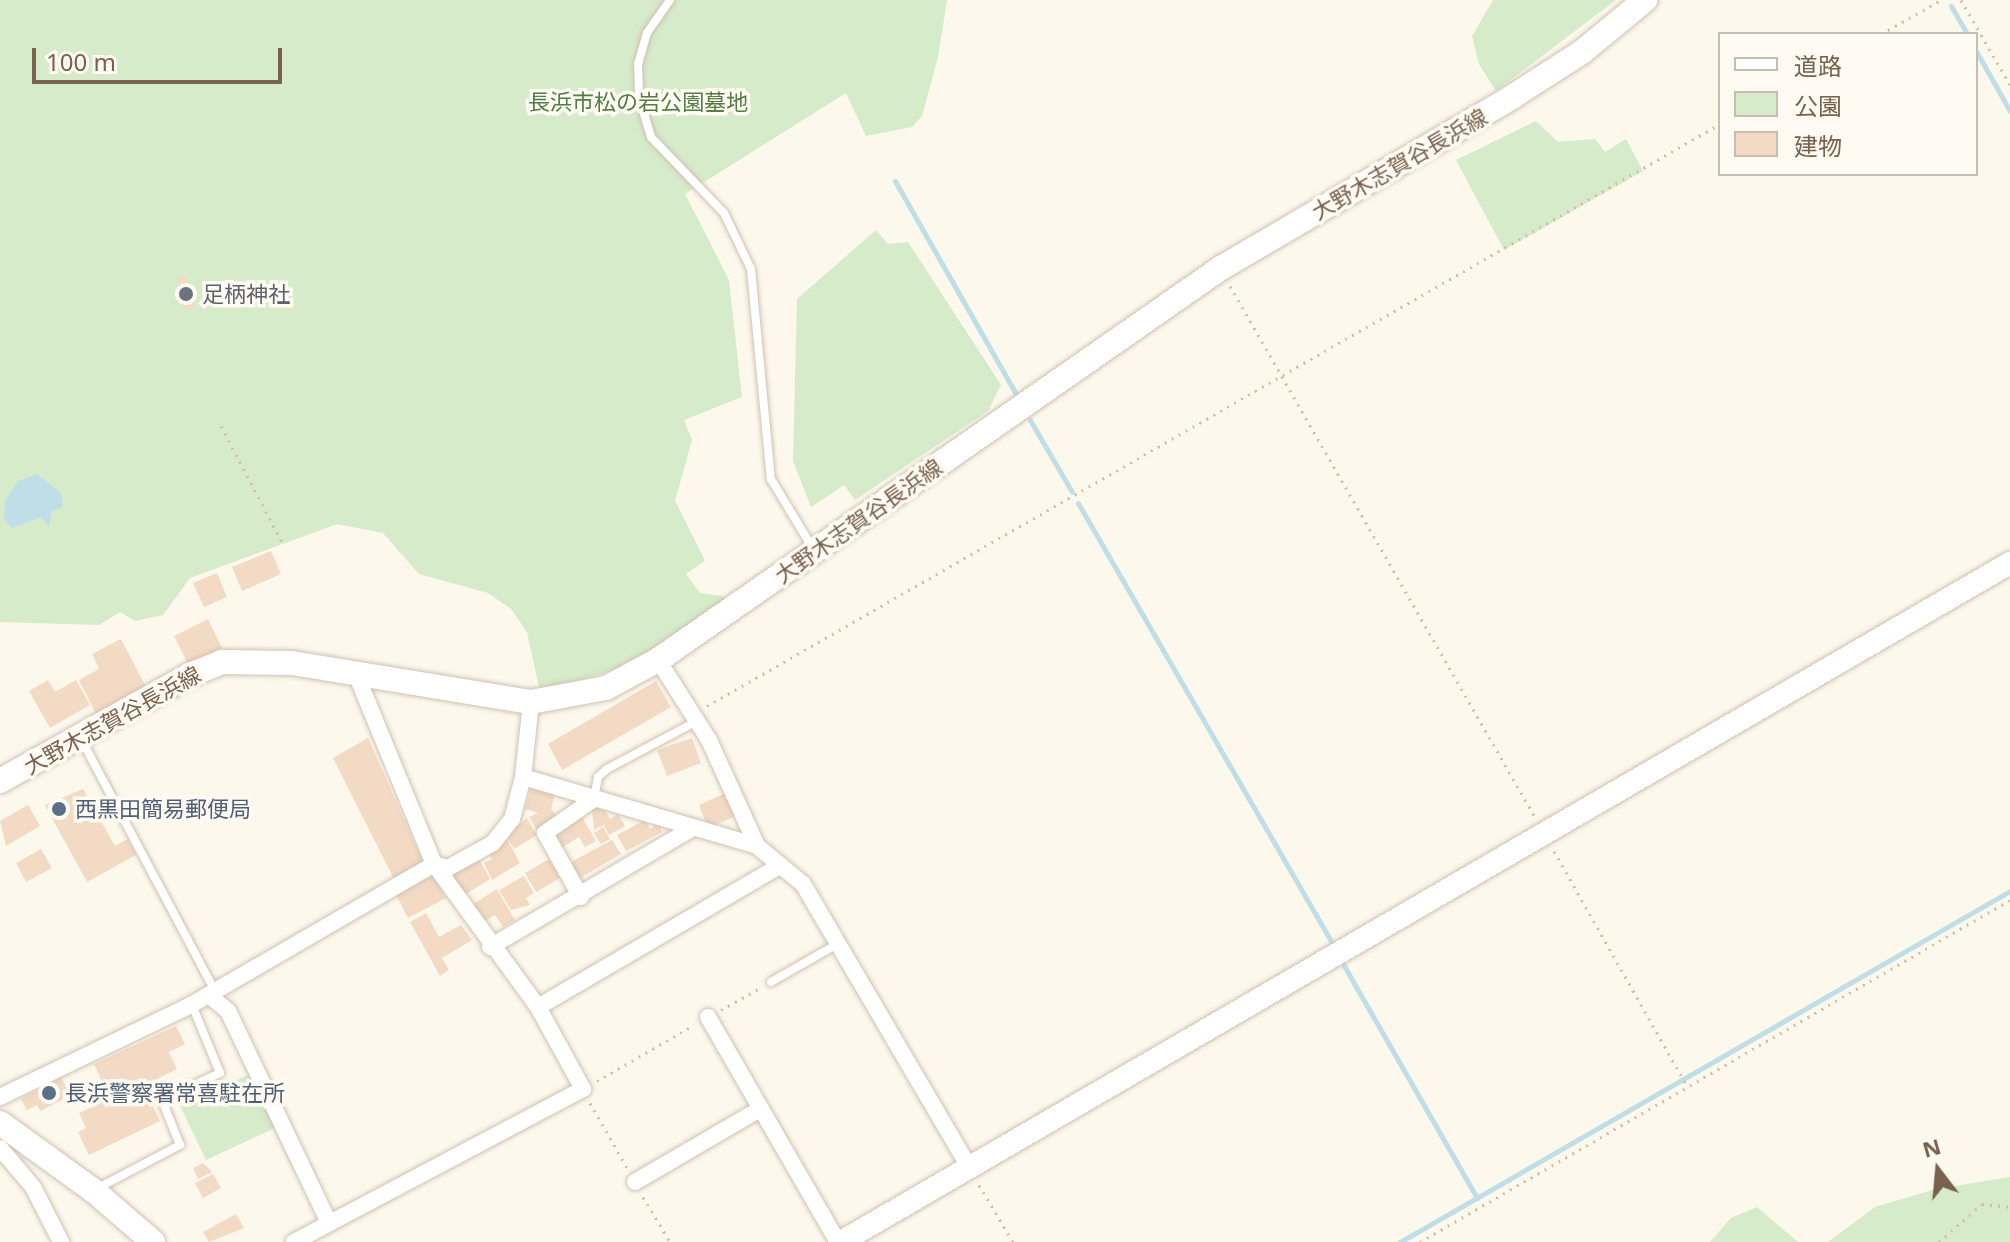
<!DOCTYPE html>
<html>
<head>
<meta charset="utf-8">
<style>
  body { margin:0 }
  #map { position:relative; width:2010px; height:1242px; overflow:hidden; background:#fcf8ec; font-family:"Noto Sans","Noto Sans JP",sans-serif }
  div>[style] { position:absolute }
  .green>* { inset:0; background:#d5ebca }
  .water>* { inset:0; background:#c0dee7 }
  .stream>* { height:5px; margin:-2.5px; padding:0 2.5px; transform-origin:2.5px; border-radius:2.5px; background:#c0dee7 }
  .building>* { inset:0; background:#f2dac4 }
  .path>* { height:3px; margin-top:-1.5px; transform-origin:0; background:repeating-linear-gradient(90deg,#d7bda7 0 2px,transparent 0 8px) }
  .roads { filter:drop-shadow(0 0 2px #d0c1b1) drop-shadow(0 0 2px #d0c1b1) }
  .service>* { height:8px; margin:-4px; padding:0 4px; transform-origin:4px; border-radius:4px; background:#fff }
  .minor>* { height:16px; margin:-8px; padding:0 8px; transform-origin:8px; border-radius:8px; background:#fff }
  .tertiary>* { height:22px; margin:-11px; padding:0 11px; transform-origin:11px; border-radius:11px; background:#fff }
  .secondary>* { height:24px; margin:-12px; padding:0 12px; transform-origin:12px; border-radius:12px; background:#fff }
  .dots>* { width:22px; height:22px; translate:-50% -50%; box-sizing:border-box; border:4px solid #fffbf3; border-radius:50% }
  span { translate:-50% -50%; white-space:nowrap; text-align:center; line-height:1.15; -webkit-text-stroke:7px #fffbf3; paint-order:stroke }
  .park-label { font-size:22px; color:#527e46 }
  .street-label { font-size:22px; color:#79614e }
  .worship-label { font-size:22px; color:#5b616d }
  .left { translate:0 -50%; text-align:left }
  .service-label { font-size:22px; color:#4e5e75 }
  .legend { position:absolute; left:1718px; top:32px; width:260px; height:144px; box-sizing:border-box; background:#fffbf3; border:2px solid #c9bdb1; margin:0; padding:10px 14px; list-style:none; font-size:24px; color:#79614e }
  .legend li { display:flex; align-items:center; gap:16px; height:40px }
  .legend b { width:40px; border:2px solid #c9bdb1 }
  .north { position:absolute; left:1898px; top:1130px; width:80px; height:80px; -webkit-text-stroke:6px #fffbf3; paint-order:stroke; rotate:344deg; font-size:22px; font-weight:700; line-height:32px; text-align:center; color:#79614e }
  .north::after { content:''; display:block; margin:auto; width:28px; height:36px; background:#79614e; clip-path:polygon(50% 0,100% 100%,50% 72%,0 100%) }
  .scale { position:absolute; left:32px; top:48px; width:250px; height:36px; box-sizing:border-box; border:4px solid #79614e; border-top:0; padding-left:10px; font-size:24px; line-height:28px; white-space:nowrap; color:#79614e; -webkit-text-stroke:6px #fffbf3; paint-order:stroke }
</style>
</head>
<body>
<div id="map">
  <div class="green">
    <div style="clip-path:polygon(0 0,947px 0,938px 57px,922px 116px,912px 127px,866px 136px,846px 93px,685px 194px,729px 280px,742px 397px,684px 420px,692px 440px,675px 501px,705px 561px,686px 574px,700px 593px,723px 596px,725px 601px,686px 631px,614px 670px,540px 692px,527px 632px,511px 609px,488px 593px,419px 574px,383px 533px,337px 524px,190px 578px,163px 615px,135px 621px,120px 612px,99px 625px,0 622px)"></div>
    <div style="clip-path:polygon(1493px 0,1616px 0,1496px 91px,1479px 64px,1472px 36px)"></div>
    <div style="clip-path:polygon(1536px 121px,1558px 142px,1595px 139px,1605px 152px,1626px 139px,1643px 171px,1504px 250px,1456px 160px)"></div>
    <div style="clip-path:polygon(876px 230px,888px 244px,908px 242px,1001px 385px,988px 411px,855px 500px,844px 485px,811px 507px,793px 461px,797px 299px)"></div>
    <div style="clip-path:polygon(250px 1074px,277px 1127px,206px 1160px,180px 1106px)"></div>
    <div style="clip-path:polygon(2010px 1177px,2010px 1242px,1828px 1242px,1875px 1207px,1936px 1189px)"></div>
    <div style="clip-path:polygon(1757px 1207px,1798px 1242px,1710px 1242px,1731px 1218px)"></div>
  </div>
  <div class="water">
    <div style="clip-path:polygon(37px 474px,61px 493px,63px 507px,52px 511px,49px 527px,41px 517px,12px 528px,4px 518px,5px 501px,18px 481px)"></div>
  </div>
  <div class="stream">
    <div style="left:1951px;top:6px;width:32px;rotate:60deg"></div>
    <div style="left:1976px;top:51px;width:69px;rotate:60.5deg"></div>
    <div style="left:895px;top:181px;width:251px;rotate:60.4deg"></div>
    <div style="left:1030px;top:420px;width:83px;rotate:59.7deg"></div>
    <div style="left:1078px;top:503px;width:506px;rotate:59.99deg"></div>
    <div style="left:1343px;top:964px;width:270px;rotate:60.2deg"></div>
    <div style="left:1400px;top:1242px;width:704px;rotate:-29.92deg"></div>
  </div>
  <div class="building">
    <div style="clip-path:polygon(186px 277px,190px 289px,180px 292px,177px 279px)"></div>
    <div style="clip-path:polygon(192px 294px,196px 307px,184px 310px,180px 298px)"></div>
    <div style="clip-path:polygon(271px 551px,281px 574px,242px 591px,232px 567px)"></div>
    <div style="clip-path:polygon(217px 573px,227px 597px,204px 607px,193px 583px)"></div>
    <div style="clip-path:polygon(208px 619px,222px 648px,188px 664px,174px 636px)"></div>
    <div style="clip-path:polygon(121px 639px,147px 689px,98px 718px,79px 680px,99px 669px,92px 654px)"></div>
    <div style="clip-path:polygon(48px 680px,55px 692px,76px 680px,90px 705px,50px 728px,29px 691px)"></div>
    <div style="clip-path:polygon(656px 681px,671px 707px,562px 770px,548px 744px)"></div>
    <div style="clip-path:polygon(368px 738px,423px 862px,394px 879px,333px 758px)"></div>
    <div style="clip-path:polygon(692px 738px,701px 763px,667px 776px,657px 750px)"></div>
    <div style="clip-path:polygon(532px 787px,555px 794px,551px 809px,557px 816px,536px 829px,529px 817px,538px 813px,525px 809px)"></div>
    <div style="clip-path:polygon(83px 789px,115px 846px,128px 839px,136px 855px,87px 882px,45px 805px)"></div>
    <div style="clip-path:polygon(726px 793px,736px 816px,708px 828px,699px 805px)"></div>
    <div style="clip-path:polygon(601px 804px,610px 819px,618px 814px,625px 826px,609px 835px,604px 825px,594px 830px,592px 810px)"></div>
    <div style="clip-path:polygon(28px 805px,40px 826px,6px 846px,0 821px)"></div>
    <div style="clip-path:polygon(582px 817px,596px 841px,585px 847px,579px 837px,561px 848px,554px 834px)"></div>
    <div style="clip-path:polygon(527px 818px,537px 835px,514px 849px,506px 835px)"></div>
    <div style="clip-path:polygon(645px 820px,650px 829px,658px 824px,662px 832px,626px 851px,617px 835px)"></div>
    <div style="clip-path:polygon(603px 827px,610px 839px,601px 844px,594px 833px)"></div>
    <div style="clip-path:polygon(507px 839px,520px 863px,492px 880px,484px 863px,492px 859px,487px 850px)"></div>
    <div style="clip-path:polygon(612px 840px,621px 854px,578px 879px,569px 863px)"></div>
    <div style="clip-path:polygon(41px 849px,52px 868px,26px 882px,16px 863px)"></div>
    <div style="clip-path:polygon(478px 857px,490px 879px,461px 897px,447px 875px)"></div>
    <div style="clip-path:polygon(549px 859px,560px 878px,536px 892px,525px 873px)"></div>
    <div style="clip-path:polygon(433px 876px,446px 898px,408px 918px,396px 895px)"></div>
    <div style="clip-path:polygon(524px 876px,534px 893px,526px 898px,530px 905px,511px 910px,499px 890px)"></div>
    <div style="clip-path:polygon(497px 889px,515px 920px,503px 927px,495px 915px,480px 924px,470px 906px)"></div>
    <div style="clip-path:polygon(426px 913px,439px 937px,461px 925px,472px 940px,442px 958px,449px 970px,440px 976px,410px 922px)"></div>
    <div style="clip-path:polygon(176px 1026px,185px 1044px,169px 1052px,177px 1069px,143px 1086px,160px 1121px,89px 1155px,78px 1132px,86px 1128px,79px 1113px,110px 1099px,94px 1064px)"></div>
    <div style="clip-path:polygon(61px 1077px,70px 1096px,40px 1111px,37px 1105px,27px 1110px,21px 1099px)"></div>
    <div style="clip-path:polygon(203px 1163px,212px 1172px,198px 1179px,193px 1168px)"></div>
    <div style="clip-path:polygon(213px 1174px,221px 1188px,203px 1198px,195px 1183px)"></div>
    <div style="clip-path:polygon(236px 1214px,244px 1228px,209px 1242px,203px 1232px)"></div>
  </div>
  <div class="path">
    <div style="left:1961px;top:0;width:98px;rotate:60deg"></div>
    <div style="left:1881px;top:34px;width:69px;rotate:-29.5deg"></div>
    <div style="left:1230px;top:286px;width:612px;rotate:60.13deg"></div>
    <div style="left:221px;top:426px;width:131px;rotate:62.3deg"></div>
    <div style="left:707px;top:706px;width:1168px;rotate:-29.88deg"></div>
    <div style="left:1554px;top:851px;width:270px;rotate:60.5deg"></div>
    <div style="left:721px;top:1010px;width:45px;rotate:-29.4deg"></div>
    <div style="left:597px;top:1081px;width:112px;rotate:-30deg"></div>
    <div style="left:590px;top:1103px;width:76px;rotate:60.1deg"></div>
    <div style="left:979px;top:1185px;width:66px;rotate:59.2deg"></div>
    <div style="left:643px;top:1197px;width:52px;rotate:59deg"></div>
    <div style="left:1420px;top:1242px;width:682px;rotate:-30.1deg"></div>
    <div style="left:1939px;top:1242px;width:57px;rotate:-41.5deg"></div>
    <div style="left:1982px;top:1204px;width:28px;rotate:6deg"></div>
  </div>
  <div class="roads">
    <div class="service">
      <div style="left:670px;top:0;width:40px;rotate:124.9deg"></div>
      <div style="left:647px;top:33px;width:32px;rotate:106deg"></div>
      <div style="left:638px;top:64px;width:33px;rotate:88deg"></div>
      <div style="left:639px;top:97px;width:42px;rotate:73.3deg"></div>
      <div style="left:651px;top:137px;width:105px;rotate:46.2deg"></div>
      <div style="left:724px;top:213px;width:62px;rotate:64.3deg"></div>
      <div style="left:751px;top:269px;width:211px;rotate:84.6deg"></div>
      <div style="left:771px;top:479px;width:79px;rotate:58.9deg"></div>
      <div style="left:81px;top:739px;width:285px;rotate:62deg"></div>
      <div style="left:594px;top:798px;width:21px;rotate:-79deg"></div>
      <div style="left:598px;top:777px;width:12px;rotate:-42deg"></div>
      <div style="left:607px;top:769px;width:102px;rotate:-28.1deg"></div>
      <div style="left:771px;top:982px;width:78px;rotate:-29.8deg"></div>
      <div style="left:98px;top:1188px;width:93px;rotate:-27.7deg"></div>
      <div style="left:180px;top:1145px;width:48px;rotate:-111.8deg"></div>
      <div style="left:162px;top:1100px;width:64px;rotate:-25deg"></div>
      <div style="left:220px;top:1073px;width:74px;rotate:-112.4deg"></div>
    </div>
    <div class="minor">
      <div style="left:658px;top:660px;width:95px;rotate:57.5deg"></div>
      <div style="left:709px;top:740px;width:116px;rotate:65.6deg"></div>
      <div style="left:531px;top:702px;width:75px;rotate:96.1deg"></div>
      <div style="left:523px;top:777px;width:244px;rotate:16.4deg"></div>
      <div style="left:757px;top:846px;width:60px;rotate:39.6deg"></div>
      <div style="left:803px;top:884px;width:324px;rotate:59.6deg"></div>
      <div style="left:581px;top:897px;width:73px;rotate:-119.4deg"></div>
      <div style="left:545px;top:833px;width:60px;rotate:-34.8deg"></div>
      <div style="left:490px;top:947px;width:233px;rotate:-30.4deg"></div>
      <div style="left:209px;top:995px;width:25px;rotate:40deg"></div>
      <div style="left:228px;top:1011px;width:235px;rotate:64.5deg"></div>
      <div style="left:538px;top:1007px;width:281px;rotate:-30.3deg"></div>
      <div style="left:708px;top:1017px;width:260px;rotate:60deg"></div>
      <div style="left:0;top:1097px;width:212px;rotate:-25.7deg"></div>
      <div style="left:191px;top:1005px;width:281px;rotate:-30.1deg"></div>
      <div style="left:434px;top:864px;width:15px;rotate:16deg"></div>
      <div style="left:448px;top:868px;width:51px;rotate:-29.1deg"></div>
      <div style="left:493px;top:843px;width:31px;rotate:-52deg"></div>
      <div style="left:512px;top:819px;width:43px;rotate:-75.3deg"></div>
      <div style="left:0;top:1148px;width:51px;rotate:49.8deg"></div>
      <div style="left:33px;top:1187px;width:62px;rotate:63deg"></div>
      <div style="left:635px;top:1182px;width:145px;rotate:-30.3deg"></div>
      <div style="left:294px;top:1242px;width:327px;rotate:-27.9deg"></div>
      <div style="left:583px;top:1089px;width:94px;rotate:-118.8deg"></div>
      <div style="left:538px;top:1007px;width:177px;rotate:-126deg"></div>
      <div style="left:434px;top:864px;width:205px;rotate:-112.3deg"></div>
    </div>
    <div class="tertiary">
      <div style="left:841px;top:1242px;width:1352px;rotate:-30.15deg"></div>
    </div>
    <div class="secondary">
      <div style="left:0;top:781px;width:218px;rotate:-29.2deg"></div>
      <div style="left:190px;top:675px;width:35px;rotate:-22deg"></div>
      <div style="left:222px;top:662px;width:70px;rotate:0.8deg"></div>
      <div style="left:292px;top:663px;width:242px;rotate:9.3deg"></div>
      <div style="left:531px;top:702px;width:76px;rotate:-10.6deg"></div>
      <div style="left:606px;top:688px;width:59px;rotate:-28.3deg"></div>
      <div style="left:658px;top:660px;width:686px;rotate:-34.85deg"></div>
      <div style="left:1221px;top:268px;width:338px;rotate:-30.4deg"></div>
      <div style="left:1512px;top:97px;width:83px;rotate:-32.7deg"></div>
      <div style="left:1582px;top:52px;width:82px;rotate:-39.5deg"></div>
      <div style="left:0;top:1123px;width:116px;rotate:35.9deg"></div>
      <div style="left:94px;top:1191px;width:78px;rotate:40.8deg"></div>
    </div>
  </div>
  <div class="dots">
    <div style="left:186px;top:294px;background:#6b7280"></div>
    <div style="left:59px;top:809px;background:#5c6f8a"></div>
    <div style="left:49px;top:1093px;background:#5c6f8a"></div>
  </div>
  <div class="park-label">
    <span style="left:638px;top:102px">長浜市松の岩公園墓地</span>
  </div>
  <div class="street-label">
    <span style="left:1399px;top:164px;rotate:-30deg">大野木志賀谷長浜線</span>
    <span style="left:858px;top:521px;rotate:-35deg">大野木志賀谷長浜線</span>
    <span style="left:112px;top:720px;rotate:-29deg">大野木志賀谷長浜線</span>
  </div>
  <div class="worship-label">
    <span class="left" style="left:202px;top:294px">足柄神社</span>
  </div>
  <div class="service-label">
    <span class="left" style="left:75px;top:809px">西黒田簡易郵便局</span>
    <span class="left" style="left:65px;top:1093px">長浜警察署常喜駐在所</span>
  </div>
  <ul class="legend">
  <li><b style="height:10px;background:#fff"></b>道路</li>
  <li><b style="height:22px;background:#d5ebca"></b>公園</li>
  <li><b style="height:22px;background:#f2dac4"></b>建物</li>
  </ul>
  <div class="north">N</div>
  <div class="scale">100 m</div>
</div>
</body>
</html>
